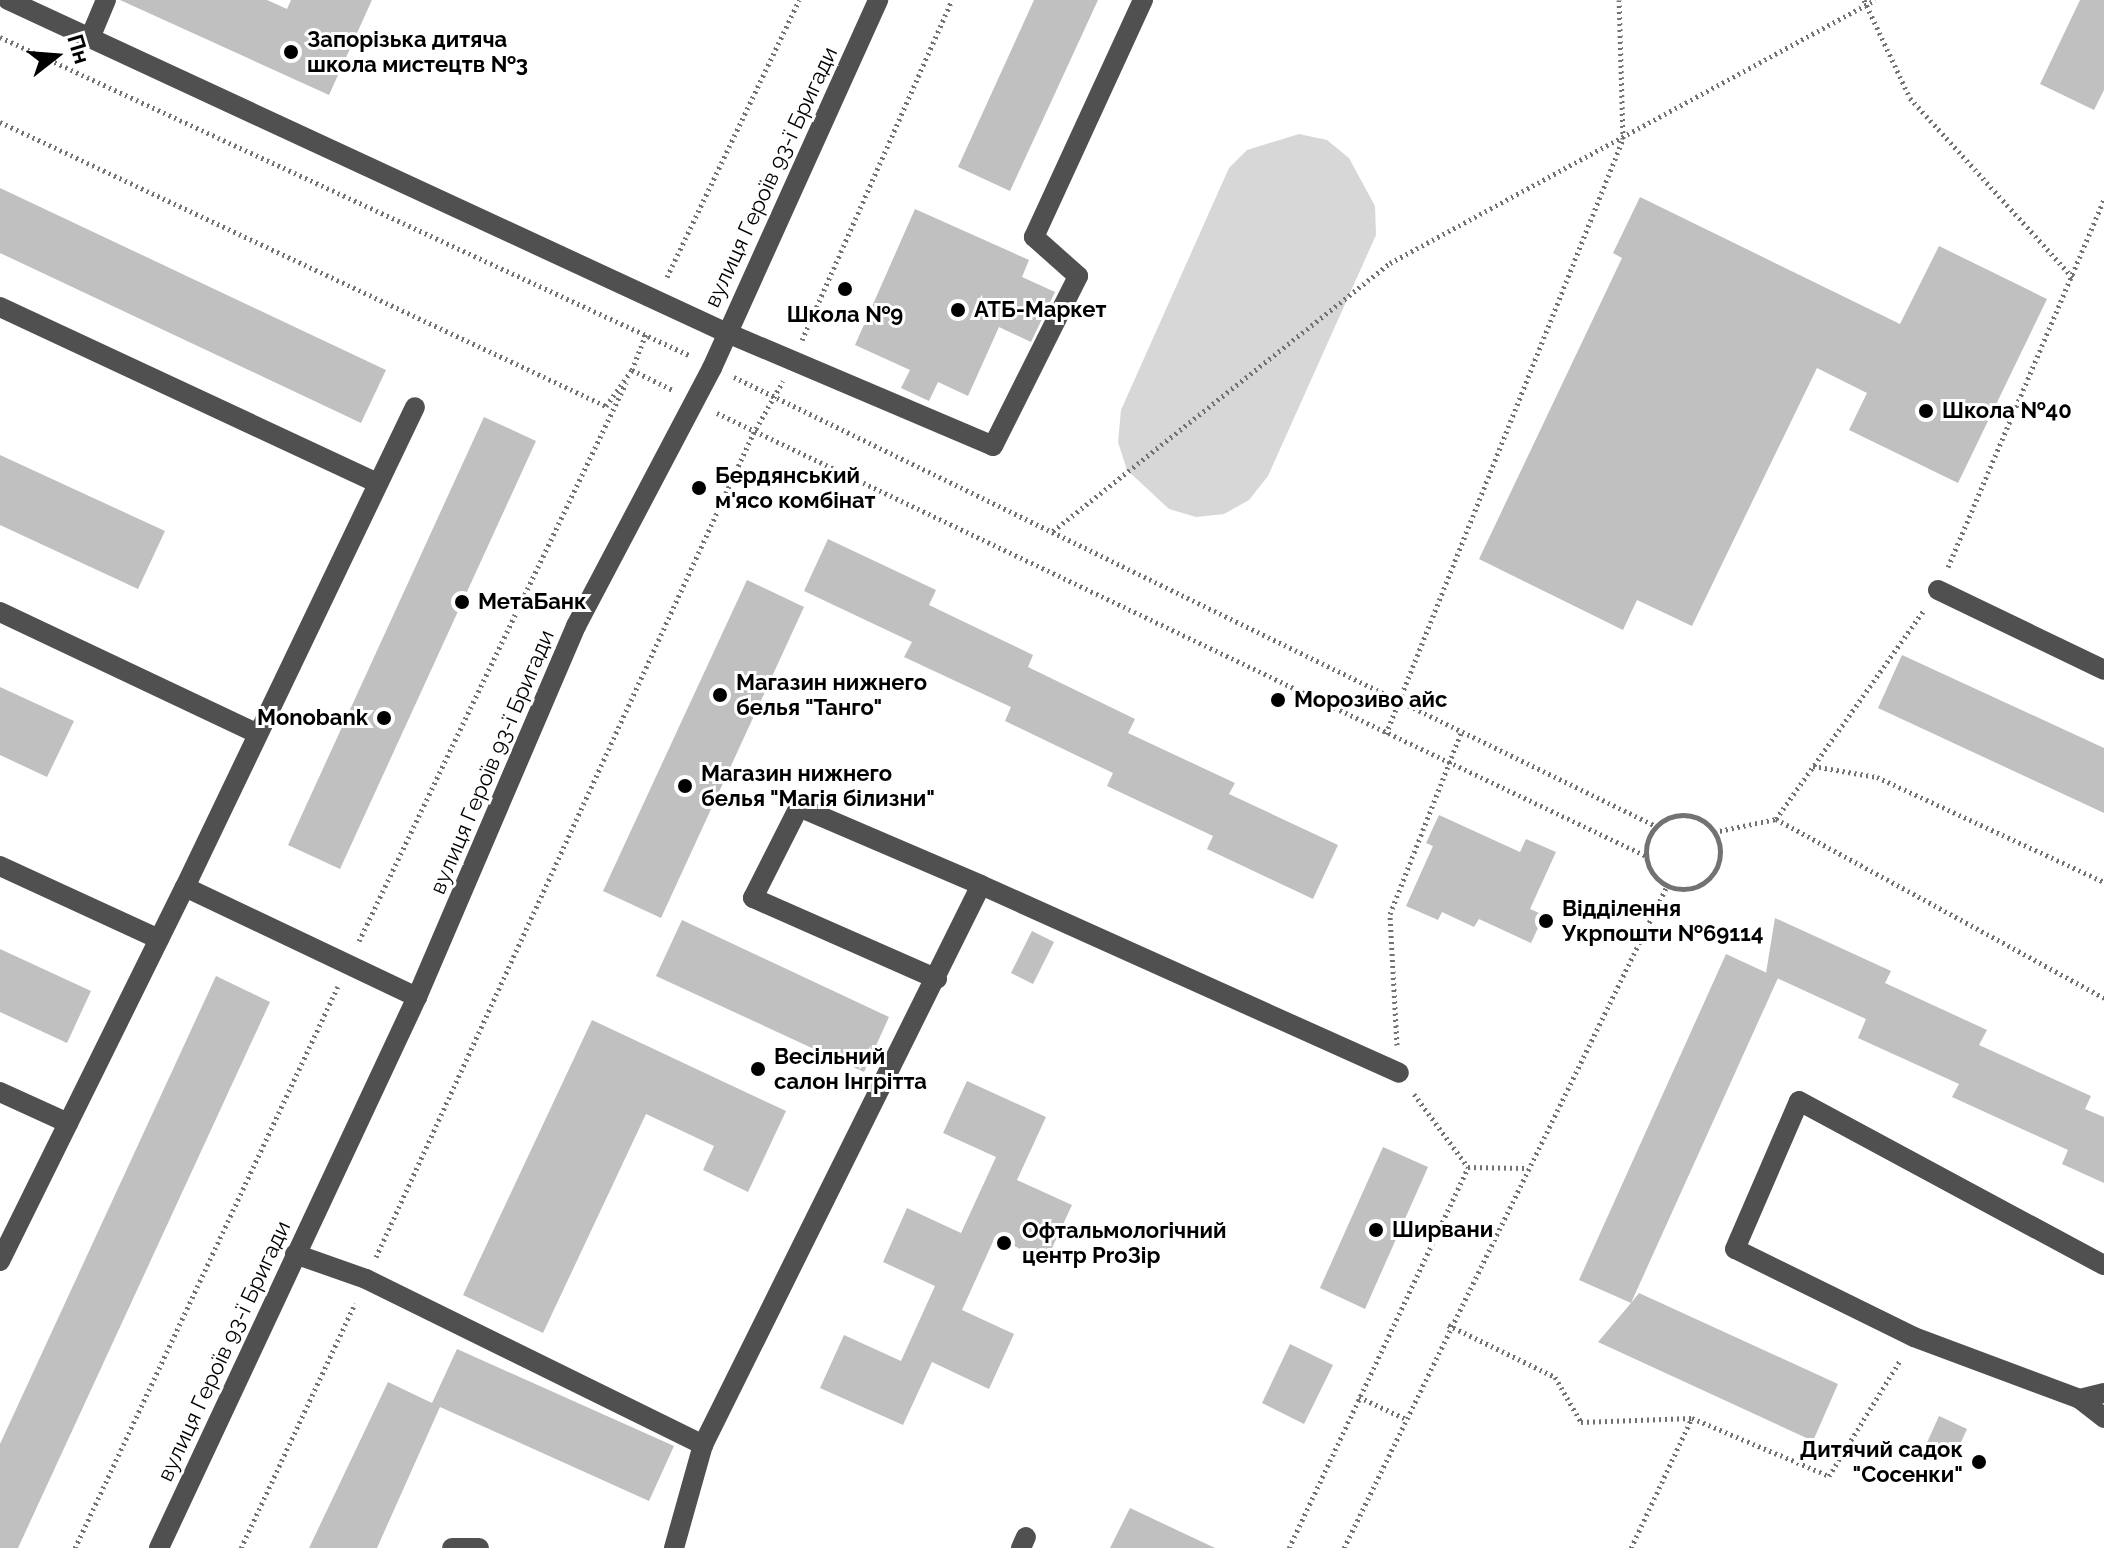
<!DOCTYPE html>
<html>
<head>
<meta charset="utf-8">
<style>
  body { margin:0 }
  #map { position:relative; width:2104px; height:1548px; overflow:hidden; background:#fff; font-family:Raleway,sans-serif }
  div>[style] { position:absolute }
  .green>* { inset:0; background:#d7d7d7 }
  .building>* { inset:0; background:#c0c0c0 }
  .path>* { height:5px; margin-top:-2.5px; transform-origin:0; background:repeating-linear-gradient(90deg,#727272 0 2px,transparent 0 6px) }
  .path>.ring { margin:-2.5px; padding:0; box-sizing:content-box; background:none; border:5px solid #727272; border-radius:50% }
  .minor>* { height:20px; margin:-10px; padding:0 10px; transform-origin:10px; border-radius:10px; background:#505050 }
  .dots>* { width:22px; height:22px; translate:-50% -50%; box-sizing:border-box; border:4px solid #fff; border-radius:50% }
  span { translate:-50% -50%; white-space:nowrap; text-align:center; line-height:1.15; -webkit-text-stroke:6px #fff; paint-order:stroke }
  .poi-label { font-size:22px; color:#000; font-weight:700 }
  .left { translate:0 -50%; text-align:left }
  .right { translate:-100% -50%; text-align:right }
  .street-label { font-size:22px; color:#000 }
  .north { position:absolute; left:16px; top:16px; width:80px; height:80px; -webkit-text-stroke:6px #fff; paint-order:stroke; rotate:73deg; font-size:22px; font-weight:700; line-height:32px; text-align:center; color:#000 }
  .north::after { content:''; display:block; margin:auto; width:28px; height:36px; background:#000; clip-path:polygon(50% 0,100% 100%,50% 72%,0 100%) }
</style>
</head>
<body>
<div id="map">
  <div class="green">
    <div style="clip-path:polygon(1299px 134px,1327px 140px,1349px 158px,1375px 206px,1376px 235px,1268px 476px,1249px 500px,1224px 514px,1196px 517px,1169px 509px,1127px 470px,1118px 442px,1121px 410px,1229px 168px,1247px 150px)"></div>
  </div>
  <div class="building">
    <div style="clip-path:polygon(120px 0,267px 0,287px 9px,291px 0,372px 0,329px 95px)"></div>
    <div style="clip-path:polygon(1034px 0,1098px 0,1010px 191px,958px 167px)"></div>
    <div style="clip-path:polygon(2080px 0,2104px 0,2104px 90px,2094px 110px,2040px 84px)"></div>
    <div style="clip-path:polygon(0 188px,386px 370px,361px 423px,0 253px)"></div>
    <div style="clip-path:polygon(1640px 197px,1900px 324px,1939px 246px,2047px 299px,1958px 483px,1849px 430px,1867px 393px,1817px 368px,1692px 626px,1637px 600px,1623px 630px,1479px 559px,1622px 258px,1613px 253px)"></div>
    <div style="clip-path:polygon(915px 209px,1029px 260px,1022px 277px,1055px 292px,1031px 342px,999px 327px,968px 396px,938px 382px,929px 401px,901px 388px,910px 370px,855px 345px)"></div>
    <div style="clip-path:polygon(484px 417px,536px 441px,340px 869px,288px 845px)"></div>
    <div style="clip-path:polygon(0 455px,165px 531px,138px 589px,0 525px)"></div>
    <div style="clip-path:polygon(828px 539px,936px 590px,929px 605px,1033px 655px,1028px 667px,1135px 719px,1128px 733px,1235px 783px,1229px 794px,1338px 845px,1313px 899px,1207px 849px,1213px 836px,1107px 786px,1113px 773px,1005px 721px,1011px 707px,904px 657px,912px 642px,804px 591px)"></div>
    <div style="clip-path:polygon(747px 580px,804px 607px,661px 918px,603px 891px)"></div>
    <div style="clip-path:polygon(1902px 655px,2104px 748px,2104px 813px,1878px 708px)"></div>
    <div style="clip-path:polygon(0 687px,74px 721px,47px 777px,0 755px)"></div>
    <div style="clip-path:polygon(1439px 815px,1520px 852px,1526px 839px,1556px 852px,1530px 909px,1544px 915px,1531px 943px,1479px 919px,1474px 927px,1442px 912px,1438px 920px,1406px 906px,1433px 846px,1426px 843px)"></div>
    <div style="clip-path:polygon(1775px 918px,1891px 971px,1885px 983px,1987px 1030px,1979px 1045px,2091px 1096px,2085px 1109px,2104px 1117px,2104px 1183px,2062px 1164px,2068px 1150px,1952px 1097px,1959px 1084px,1858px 1038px,1866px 1019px,1766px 973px)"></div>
    <div style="clip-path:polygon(682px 920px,889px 1017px,864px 1072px,656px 976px)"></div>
    <div style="clip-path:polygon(1032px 931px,1054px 942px,1033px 984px,1011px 973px)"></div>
    <div style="clip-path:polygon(0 949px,91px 991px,67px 1043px,0 1012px)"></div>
    <div style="clip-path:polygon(1726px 954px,1778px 978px,1631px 1303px,1639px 1293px,1838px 1384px,1813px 1441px,1598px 1342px,1631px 1303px,1579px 1280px)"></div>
    <div style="clip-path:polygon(216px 976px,270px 1002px,18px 1548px,0 1548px,0 1444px)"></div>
    <div style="clip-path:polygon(592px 1020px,786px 1111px,748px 1192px,703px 1170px,714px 1146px,646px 1114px,543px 1333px,463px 1295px)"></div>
    <div style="clip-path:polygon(967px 1081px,1046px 1117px,1017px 1180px,1072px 1205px,1046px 1261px,995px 1237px,962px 1310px,1014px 1334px,989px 1389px,932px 1362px,903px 1425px,820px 1388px,844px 1335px,901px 1361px,935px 1286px,883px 1262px,907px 1208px,961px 1233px,996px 1157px,943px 1133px)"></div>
    <div style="clip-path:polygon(1383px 1147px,1428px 1167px,1365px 1309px,1320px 1288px)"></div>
    <div style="clip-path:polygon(1290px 1344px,1333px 1365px,1304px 1424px,1262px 1403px)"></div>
    <div style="clip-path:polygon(457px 1349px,674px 1446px,649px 1501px,440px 1407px,377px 1548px,309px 1548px,388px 1382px,432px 1403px)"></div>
    <div style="clip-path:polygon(1939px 1416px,1967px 1429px,1953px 1460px,1925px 1447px)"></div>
    <div style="clip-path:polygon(1130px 1508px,1215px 1548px,1110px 1548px)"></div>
  </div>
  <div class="path">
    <div style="left:1864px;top:0;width:108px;rotate:64.9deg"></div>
    <div style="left:1910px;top:98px;width:243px;rotate:47.8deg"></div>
    <div style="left:0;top:37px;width:759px;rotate:24.78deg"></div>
    <div style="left:0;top:122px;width:669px;rotate:25.11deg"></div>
    <div style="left:606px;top:406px;width:44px;rotate:-54.2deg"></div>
    <div style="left:632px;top:370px;width:46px;rotate:26deg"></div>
    <div style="left:667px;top:277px;width:307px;rotate:-64.5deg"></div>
    <div style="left:802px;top:340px;width:372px;rotate:-66.2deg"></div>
    <div style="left:632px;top:370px;width:42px;rotate:-69deg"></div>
    <div style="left:734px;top:377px;width:1026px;rotate:25.97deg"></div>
    <div style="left:717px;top:413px;width:1029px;rotate:25.49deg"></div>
    <div style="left:1053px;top:531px;width:431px;rotate:-38.5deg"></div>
    <div style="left:1390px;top:263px;width:552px;rotate:-28.47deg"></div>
    <div style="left:1948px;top:567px;width:399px;rotate:-67deg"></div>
    <div style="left:1386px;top:734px;width:640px;rotate:-68.28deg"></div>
    <div style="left:1623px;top:139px;width:139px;rotate:-91.6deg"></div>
    <div style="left:1813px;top:766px;width:65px;rotate:9.8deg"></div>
    <div style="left:1877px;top:777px;width:250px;rotate:24.8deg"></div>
    <div class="ring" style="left:1646px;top:815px;width:69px;height:69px"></div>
    <div style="left:1776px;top:819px;width:256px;rotate:-54.7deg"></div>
    <div style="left:1714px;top:832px;width:63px;rotate:-11.8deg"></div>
    <div style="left:1776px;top:819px;width:374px;rotate:28.6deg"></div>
    <div style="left:359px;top:941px;width:619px;rotate:-64.43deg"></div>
    <div style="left:1397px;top:1045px;width:131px;rotate:-93.1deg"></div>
    <div style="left:1390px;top:914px;width:194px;rotate:-68.6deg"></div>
    <div style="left:1414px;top:1094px;width:91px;rotate:53.5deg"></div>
    <div style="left:376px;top:1257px;width:905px;rotate:-65.39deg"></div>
    <div style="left:753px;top:434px;width:61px;rotate:-60.5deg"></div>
    <div style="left:1448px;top:1325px;width:119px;rotate:25.9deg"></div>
    <div style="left:1555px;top:1377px;width:52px;rotate:60deg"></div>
    <div style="left:1581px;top:1422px;width:111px;rotate:-2.1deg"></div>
    <div style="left:1359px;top:1397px;width:50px;rotate:25deg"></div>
    <div style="left:75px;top:1548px;width:620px;rotate:-64.92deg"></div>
    <div style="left:241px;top:1548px;width:270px;rotate:-65deg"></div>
    <div style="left:1289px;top:1548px;width:421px;rotate:-64.8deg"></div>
    <div style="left:1468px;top:1167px;width:57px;rotate:1deg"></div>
    <div style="left:1344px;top:1548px;width:737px;rotate:-63.99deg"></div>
    <div style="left:1631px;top:1548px;width:144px;rotate:-64.9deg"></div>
    <div style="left:1692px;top:1418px;width:149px;rotate:22.9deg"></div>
    <div style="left:1829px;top:1476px;width:137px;rotate:-58.4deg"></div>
  </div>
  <div class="minor">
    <div style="left:8px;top:0;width:790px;rotate:24.85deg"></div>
    <div style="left:725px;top:332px;width:291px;rotate:23deg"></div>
    <div style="left:993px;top:446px;width:190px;rotate:-63.4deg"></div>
    <div style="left:1078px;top:276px;width:59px;rotate:-138.4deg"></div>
    <div style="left:1034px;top:237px;width:261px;rotate:-65.3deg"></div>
    <div style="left:90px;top:38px;width:41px;rotate:-67.2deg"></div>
    <div style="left:0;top:307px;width:417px;rotate:25deg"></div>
    <div style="left:1938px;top:590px;width:184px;rotate:25.7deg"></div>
    <div style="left:0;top:612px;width:285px;rotate:25.3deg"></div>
    <div style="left:0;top:866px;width:175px;rotate:24.7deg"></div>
    <div style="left:185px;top:887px;width:532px;rotate:-64.4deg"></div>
    <div style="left:937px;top:979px;width:201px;rotate:-156.2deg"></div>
    <div style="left:753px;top:898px;width:102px;rotate:-63.2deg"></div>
    <div style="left:799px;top:807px;width:198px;rotate:23.2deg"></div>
    <div style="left:0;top:1092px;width:75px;rotate:24.5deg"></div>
    <div style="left:295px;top:1254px;width:75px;rotate:19.4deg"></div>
    <div style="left:366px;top:1279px;width:376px;rotate:26.2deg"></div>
    <div style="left:0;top:1261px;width:417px;rotate:-63.7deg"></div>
    <div style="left:185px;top:887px;width:257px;rotate:25.4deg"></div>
    <div style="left:2104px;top:1393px;width:25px;rotate:166deg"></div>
    <div style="left:2080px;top:1399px;width:31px;rotate:38deg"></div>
    <div style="left:2080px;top:1399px;width:177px;rotate:-159.5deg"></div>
    <div style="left:1914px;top:1337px;width:199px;rotate:-153.8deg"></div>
    <div style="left:1735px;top:1249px;width:161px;rotate:-66.6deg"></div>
    <div style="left:1799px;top:1101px;width:346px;rotate:28.3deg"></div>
    <div style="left:159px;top:1548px;width:608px;rotate:-64.91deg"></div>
    <div style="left:417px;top:997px;width:404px;rotate:-66.8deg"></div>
    <div style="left:576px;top:626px;width:292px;rotate:-62.2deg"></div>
    <div style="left:712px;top:368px;width:404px;rotate:-65.7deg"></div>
    <div style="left:452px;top:1548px;width:27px"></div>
    <div style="left:674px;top:1548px;width:107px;rotate:-74.3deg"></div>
    <div style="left:703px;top:1445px;width:625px;rotate:-63.6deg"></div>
    <div style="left:981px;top:885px;width:458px;rotate:24.2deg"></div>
    <div style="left:1021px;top:1548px;width:12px;rotate:-66deg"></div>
  </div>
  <div class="dots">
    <div style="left:291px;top:52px;background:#000"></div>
    <div style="left:845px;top:289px;background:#000"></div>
    <div style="left:958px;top:310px;background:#000"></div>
    <div style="left:1926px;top:411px;background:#000"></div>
    <div style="left:699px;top:488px;background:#000"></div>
    <div style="left:462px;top:602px;background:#000"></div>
    <div style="left:720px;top:695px;background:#000"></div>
    <div style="left:1278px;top:700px;background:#000"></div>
    <div style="left:384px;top:718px;background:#000"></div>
    <div style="left:685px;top:786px;background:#000"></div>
    <div style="left:1546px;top:921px;background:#000"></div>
    <div style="left:758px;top:1069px;background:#000"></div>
    <div style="left:1376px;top:1230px;background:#000"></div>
    <div style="left:1004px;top:1243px;background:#000"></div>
    <div style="left:1979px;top:1462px;background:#000"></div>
  </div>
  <div class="poi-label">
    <span class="left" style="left:307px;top:52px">Запорізька дитяча<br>школа мистецтв №3</span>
    <span class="left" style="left:974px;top:310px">АТБ-Маркет</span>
    <span style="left:845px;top:315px">Школа №9</span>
    <span class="left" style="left:1942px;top:411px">Школа №40</span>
    <span class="left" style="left:715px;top:488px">Бердянський<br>м'ясо комбінат</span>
    <span class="left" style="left:478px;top:602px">МетаБанк</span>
    <span class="left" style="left:736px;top:695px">Магазин нижнего<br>белья "Танго"</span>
    <span class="left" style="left:1294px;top:700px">Морозиво айс</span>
    <span class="right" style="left:368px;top:718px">Monobank</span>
    <span class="left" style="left:701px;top:786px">Магазин нижнего<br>белья "Магія білизни"</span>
    <span class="left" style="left:1562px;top:921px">Відділення<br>Укрпошти №69114</span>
    <span class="left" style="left:774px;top:1069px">Весільний<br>салон Інгрітта</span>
    <span class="left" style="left:1022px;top:1243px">Офтальмологічний<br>центр ProЗір</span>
    <span class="left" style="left:1392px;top:1230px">Ширвани</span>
    <span class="right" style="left:1963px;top:1462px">Дитячий садок<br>"Сосенки"</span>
  </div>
  <div class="street-label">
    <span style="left:771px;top:177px;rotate:-65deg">вулиця Героїв 93-ї Бригади</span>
    <span style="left:492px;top:762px;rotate:-67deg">вулиця Героїв 93-ї Бригади</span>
    <span style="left:224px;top:1351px;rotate:-65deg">вулиця Героїв 93-ї Бригади</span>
  </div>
  <div class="north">Пн</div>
</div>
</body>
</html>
